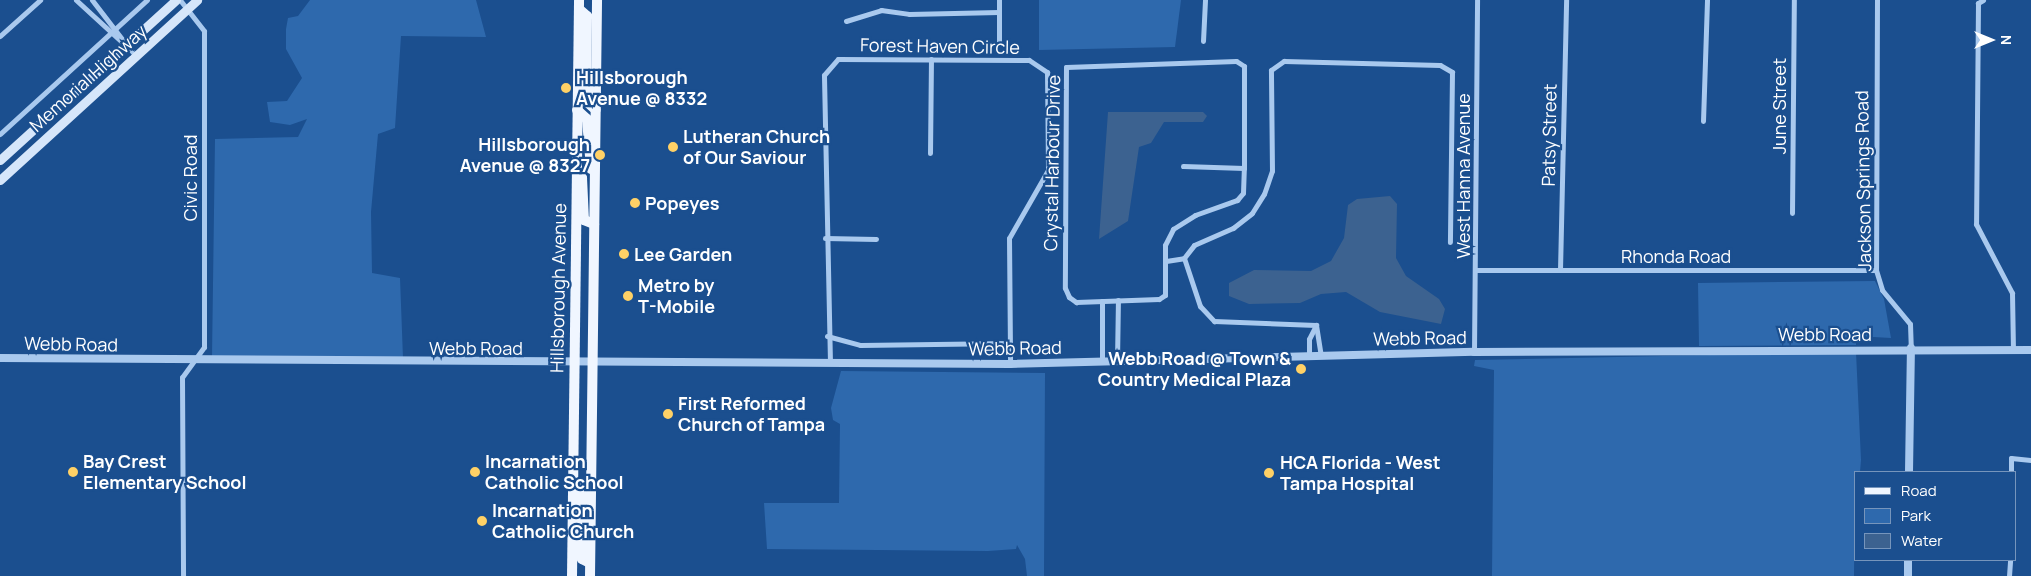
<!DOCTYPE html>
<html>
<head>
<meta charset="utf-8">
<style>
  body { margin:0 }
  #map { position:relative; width:2031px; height:576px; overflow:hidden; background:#1b4f8f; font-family:Manrope,sans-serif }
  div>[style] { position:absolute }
  .green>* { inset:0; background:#2e69ad }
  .water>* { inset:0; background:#3c6290 }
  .minor>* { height:5px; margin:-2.5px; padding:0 2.5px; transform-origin:2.5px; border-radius:2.5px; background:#a9c9ee }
  .tertiary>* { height:8px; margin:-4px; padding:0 4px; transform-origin:4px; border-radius:4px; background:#a9c9ee }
  .secondary>* { height:9px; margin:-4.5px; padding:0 4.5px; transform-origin:4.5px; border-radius:4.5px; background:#d6e6fa }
  .primary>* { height:10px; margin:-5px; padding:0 5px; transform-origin:5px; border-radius:5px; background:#f0f6ff }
  .dots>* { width:14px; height:14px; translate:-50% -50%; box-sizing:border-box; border:2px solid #1b4f8f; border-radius:50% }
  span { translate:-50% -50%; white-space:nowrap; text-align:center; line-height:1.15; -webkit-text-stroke:4.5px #1b4f8f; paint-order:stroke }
  .street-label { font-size:18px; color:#fff }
  .poi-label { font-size:18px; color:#fff; font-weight:700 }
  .left { translate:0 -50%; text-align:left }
  .right { translate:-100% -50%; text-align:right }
  .legend { position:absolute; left:1854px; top:471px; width:162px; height:90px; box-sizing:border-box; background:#1b4f8f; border:1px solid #7695bc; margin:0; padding:6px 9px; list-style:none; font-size:15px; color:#fff }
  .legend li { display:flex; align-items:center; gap:10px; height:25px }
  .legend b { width:25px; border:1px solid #7695bc }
  .north { position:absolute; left:1966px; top:15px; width:50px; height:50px; -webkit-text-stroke:4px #1b4f8f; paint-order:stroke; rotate:90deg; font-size:14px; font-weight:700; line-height:20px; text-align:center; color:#fff }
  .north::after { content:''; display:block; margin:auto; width:18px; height:22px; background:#fff; clip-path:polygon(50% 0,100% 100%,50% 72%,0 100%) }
</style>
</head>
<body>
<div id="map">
  <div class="green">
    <div style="clip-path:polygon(310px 0,476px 0,486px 37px,401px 36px,395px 128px,378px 134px,371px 212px,372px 273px,400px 278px,403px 358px,212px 357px,215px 139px,298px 137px,307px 119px,290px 125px,270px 122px,267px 102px,287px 101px,302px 78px,286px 49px,286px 29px,288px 18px,298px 16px)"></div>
    <div style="clip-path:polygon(1039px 0,1181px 0,1175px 47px,1039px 50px)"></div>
    <div style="clip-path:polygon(1875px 281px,1884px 299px,1891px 338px,1856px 336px,1856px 345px,1699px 346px,1698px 283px)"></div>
    <div style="clip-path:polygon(1856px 352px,1861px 460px,1860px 472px,1855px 472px,1854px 576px,1492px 576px,1494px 370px,1474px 366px,1475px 360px)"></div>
    <div style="clip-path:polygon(841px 371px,1045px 373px,1044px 576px,1027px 576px,1025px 559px,1017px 545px,1016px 549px,988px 551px,767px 549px,764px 503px,839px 503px,840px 424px,833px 420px,831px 408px)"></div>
  </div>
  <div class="water">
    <div style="clip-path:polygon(1108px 112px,1203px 112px,1207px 116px,1203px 122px,1164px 122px,1151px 143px,1139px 147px,1128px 221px,1099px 239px)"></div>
    <div style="clip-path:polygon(1390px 196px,1397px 204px,1396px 258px,1406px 276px,1439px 299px,1445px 309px,1441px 324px,1380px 312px,1346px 292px,1321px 294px,1300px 303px,1249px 304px,1229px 296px,1229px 283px,1254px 270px,1311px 271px,1331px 261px,1344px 238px,1348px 205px,1357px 199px)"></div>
  </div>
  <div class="minor">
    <div style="left:76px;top:0;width:81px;rotate:42.5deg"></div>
    <div style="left:92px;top:0;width:54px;rotate:52.5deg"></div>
    <div style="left:180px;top:0;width:39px;rotate:52deg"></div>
    <div style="left:204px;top:31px;width:316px;rotate:90deg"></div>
    <div style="left:204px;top:347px;width:37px;rotate:126deg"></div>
    <div style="left:182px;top:377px;width:199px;rotate:89.7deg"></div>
    <div style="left:999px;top:0;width:44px;rotate:90deg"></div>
    <div style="left:1877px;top:0;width:270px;rotate:90.2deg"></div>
    <div style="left:1876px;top:270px;width:21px;rotate:73deg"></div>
    <div style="left:1882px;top:290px;width:44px;rotate:50.5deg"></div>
    <div style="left:1910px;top:324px;width:24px;rotate:88deg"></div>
    <div style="left:1983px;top:0;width:6px;rotate:149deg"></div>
    <div style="left:1978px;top:3px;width:221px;rotate:90.5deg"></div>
    <div style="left:1976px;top:224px;width:78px;rotate:62.4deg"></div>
    <div style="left:2012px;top:293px;width:57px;rotate:89deg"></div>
    <div style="left:846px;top:21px;width:37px;rotate:-17deg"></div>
    <div style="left:881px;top:10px;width:28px;rotate:8deg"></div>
    <div style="left:909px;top:14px;width:90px;rotate:-1.3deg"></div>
    <div style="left:0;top:36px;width:54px;rotate:-42deg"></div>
    <div style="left:1203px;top:41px;width:41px;rotate:-87.2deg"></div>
    <div style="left:1703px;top:121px;width:121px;rotate:-88.1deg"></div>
    <div style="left:0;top:134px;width:199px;rotate:-42.4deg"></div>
    <div style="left:930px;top:153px;width:94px;rotate:-89.4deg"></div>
    <div style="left:1183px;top:166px;width:61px;rotate:1.9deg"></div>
    <div style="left:1244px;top:168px;width:102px;rotate:-90deg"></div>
    <div style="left:1244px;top:66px;width:9px;rotate:-148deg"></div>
    <div style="left:1236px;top:61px;width:170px;rotate:178deg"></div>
    <div style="left:1066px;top:67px;width:221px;rotate:90.3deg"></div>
    <div style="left:1065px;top:288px;width:10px;rotate:66deg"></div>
    <div style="left:1069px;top:297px;width:9px;rotate:36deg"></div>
    <div style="left:1076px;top:302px;width:83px;rotate:-2.1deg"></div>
    <div style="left:1159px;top:299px;width:7px;rotate:-34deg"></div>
    <div style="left:1165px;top:295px;width:50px;rotate:-90deg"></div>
    <div style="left:1165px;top:245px;width:18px;rotate:-63deg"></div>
    <div style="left:1173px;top:229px;width:26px;rotate:-32deg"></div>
    <div style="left:1195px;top:215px;width:45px;rotate:-19.7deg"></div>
    <div style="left:1237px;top:200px;width:9px;rotate:-49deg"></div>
    <div style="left:1243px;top:193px;width:25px;rotate:-88deg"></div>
    <div style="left:1792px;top:213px;width:213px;rotate:-89.5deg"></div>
    <div style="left:825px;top:238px;width:51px;rotate:1.1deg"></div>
    <div style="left:1184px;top:258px;width:51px;rotate:71.6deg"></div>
    <div style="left:1200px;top:306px;width:21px;rotate:47deg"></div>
    <div style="left:1214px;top:321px;width:102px;rotate:2.2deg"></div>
    <div style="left:1166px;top:261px;width:18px;rotate:-9deg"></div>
    <div style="left:1184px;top:258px;width:16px;rotate:-52deg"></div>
    <div style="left:1194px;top:245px;width:43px;rotate:-23.6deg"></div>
    <div style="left:1233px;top:228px;width:24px;rotate:-38deg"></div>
    <div style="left:1252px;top:213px;width:22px;rotate:-58deg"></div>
    <div style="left:1264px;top:194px;width:24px;rotate:-71deg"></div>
    <div style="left:1272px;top:171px;width:101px;rotate:-90.6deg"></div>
    <div style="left:1271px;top:70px;width:16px;rotate:-35deg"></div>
    <div style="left:1284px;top:61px;width:156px;rotate:1.5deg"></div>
    <div style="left:1440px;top:65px;width:14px;rotate:30deg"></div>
    <div style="left:1452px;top:72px;width:170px;rotate:90.7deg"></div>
    <div style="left:1476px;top:270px;width:400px"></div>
    <div style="left:1560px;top:270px;width:270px;rotate:-88.7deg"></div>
    <div style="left:1316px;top:325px;width:31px;rotate:81deg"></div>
    <div style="left:827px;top:336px;width:34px;rotate:15deg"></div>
    <div style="left:860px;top:345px;width:150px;rotate:-0.8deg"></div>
    <div style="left:1474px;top:352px;width:352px;rotate:-89.5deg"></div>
    <div style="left:1309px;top:356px;width:17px;rotate:-90deg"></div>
    <div style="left:1309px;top:339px;width:16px;rotate:-63deg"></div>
    <div style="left:1102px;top:361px;width:60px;rotate:-90deg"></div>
    <div style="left:1117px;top:361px;width:61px;rotate:-89.1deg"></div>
    <div style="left:830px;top:363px;width:288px;rotate:-91.2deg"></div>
    <div style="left:824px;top:75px;width:21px;rotate:-49deg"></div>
    <div style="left:838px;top:59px;width:191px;rotate:0.3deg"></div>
    <div style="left:1029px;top:60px;width:22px;rotate:34deg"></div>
    <div style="left:1047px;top:72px;width:98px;rotate:89.4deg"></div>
    <div style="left:1048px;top:170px;width:78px;rotate:119.8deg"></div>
    <div style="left:1009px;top:238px;width:126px;rotate:89.5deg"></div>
    <div style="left:2011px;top:472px;width:14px;rotate:-90deg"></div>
    <div style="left:2011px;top:458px;width:20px;rotate:6deg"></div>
    <div style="left:2009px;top:576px;width:16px;rotate:-86deg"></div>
  </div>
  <div class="tertiary">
    <div style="left:0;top:358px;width:1010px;rotate:0.34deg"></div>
    <div style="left:1010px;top:364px;width:464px;rotate:-1.5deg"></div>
    <div style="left:1474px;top:352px;width:557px;rotate:-0.21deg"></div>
    <div style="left:1909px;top:472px;width:124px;rotate:-89.1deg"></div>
    <div style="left:1908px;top:576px;width:16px;rotate:-90deg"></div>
  </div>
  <div class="secondary">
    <div style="left:0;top:160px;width:238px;rotate:-42.3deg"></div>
    <div style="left:0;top:180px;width:267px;rotate:-42.4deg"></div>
  </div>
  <div class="primary">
    <div style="left:579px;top:9px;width:11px;rotate:41deg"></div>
    <div style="left:587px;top:16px;width:85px;rotate:90.7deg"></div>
    <div style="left:586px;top:101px;width:13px;rotate:42deg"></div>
    <div style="left:577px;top:110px;width:13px;rotate:42deg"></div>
    <div style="left:587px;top:119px;width:50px;rotate:85.4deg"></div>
    <div style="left:577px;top:172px;width:8px;rotate:50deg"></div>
    <div style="left:582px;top:178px;width:42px;rotate:87.3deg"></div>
    <div style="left:584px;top:220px;width:11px;rotate:22deg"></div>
    <div style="left:573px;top:481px;width:11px;rotate:45deg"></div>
    <div style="left:581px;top:489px;width:70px;rotate:89.2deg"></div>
    <div style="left:582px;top:559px;width:9px;rotate:27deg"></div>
    <div style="left:572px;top:576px;width:576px;rotate:-89.3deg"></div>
    <div style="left:590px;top:576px;width:576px;rotate:-89.3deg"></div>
  </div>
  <div class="dots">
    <div style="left:566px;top:88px;background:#ffd166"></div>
    <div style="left:673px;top:147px;background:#ffd166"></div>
    <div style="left:600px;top:155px;background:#ffd166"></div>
    <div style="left:635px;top:203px;background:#ffd166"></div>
    <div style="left:624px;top:254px;background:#ffd166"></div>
    <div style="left:628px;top:296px;background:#ffd166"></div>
    <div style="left:1301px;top:369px;background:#ffd166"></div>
    <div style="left:668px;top:414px;background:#ffd166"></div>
    <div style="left:73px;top:472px;background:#ffd166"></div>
    <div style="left:475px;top:472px;background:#ffd166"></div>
    <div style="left:1269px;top:473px;background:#ffd166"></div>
    <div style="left:482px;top:521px;background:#ffd166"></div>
  </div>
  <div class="street-label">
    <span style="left:940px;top:46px;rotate:1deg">Forest Haven Circle</span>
    <span style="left:88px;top:78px;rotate:-42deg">Memorial Highway</span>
    <span style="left:1779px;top:106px;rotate:-90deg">June Street</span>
    <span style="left:1549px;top:135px;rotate:-89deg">Patsy Street</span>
    <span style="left:1052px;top:163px;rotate:-89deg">Crystal Harbour Drive</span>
    <span style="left:1463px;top:176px;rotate:-90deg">West Hanna Avenue</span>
    <span style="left:190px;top:178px;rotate:-90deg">Civic Road</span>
    <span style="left:1863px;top:181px;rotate:-91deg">Jackson Springs Road</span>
    <span style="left:1676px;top:256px">Rhonda Road</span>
    <span style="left:558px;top:288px;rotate:-89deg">Hillsborough Avenue</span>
    <span style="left:1825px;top:334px">Webb Road</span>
    <span style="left:1420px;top:338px;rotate:-1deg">Webb Road</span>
    <span style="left:71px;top:344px;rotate:1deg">Webb Road</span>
    <span style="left:476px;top:348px">Webb Road</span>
    <span style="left:1015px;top:348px;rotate:-1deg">Webb Road</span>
  </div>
  <div class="poi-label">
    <span class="left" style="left:576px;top:88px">Hillsborough<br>Avenue @ 8332</span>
    <span class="left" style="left:683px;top:147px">Lutheran Church<br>of Our Saviour</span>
    <span class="right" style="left:590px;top:155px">Hillsborough<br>Avenue @ 8327</span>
    <span class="left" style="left:645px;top:203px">Popeyes</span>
    <span class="left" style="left:634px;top:254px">Lee Garden</span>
    <span class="left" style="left:638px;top:296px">Metro by<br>T-Mobile</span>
    <span class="right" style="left:1291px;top:369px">Webb Road @ Town &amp;<br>Country Medical Plaza</span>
    <span class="left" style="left:678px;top:414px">First Reformed<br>Church of Tampa</span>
    <span class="left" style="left:83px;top:472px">Bay Crest<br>Elementary School</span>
    <span class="left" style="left:485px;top:472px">Incarnation<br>Catholic School</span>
    <span class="left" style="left:1280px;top:473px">HCA Florida - West<br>Tampa Hospital</span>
    <span class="left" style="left:492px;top:521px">Incarnation<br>Catholic Church</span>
  </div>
  <ul class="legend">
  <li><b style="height:6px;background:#f0f6ff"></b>Road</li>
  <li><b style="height:14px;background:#2e69ad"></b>Park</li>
  <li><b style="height:14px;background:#3c6290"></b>Water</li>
  </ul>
  <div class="north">N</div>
</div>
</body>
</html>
